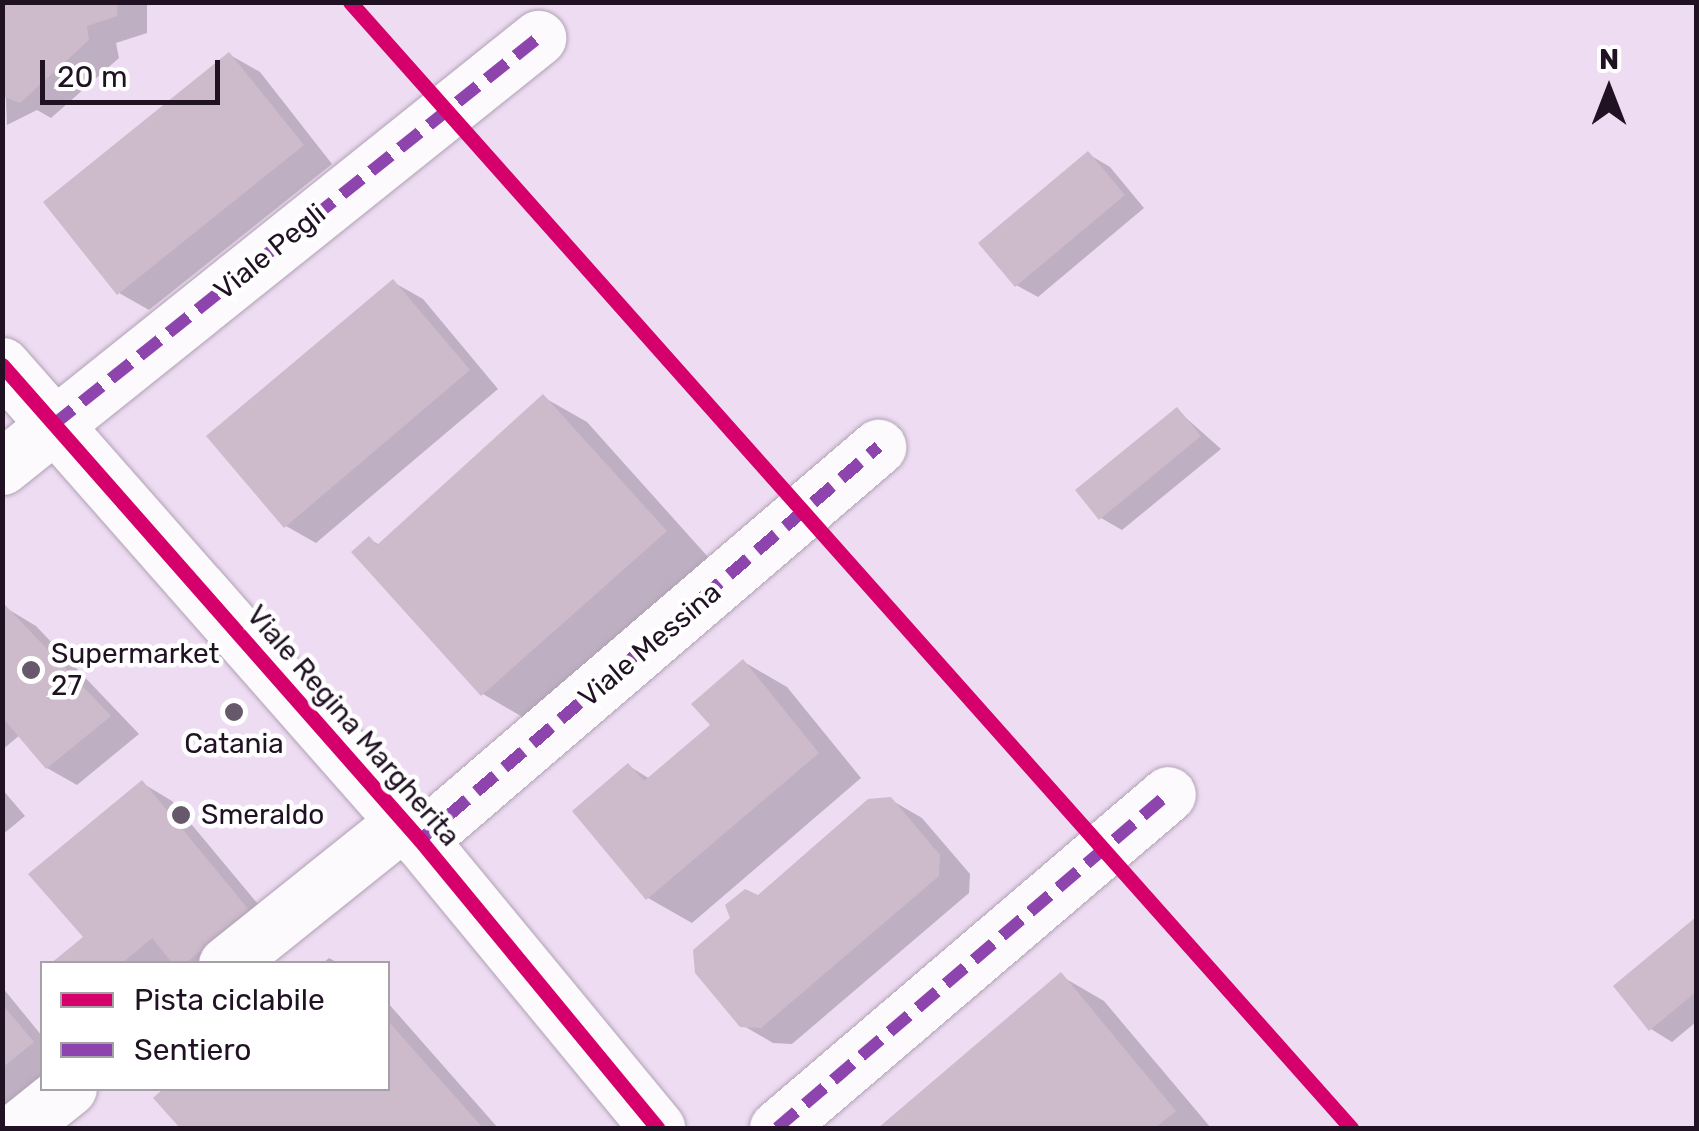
<!DOCTYPE html>
<html>
<head>
<meta charset="utf-8">
<style>
  body { margin:0 }
  #map { position:relative; width:1699px; height:1131px; overflow:hidden; background:#eedcf3; font-family:Rubik,sans-serif }
  div>[style] { position:absolute }
  .shadow>* { inset:0; background:#0003 }
  .building>* { inset:0; background:#cdbacb }
  .roads { filter:drop-shadow(0 0 2px #b1a2b4) drop-shadow(0 0 2px #b1a2b4) }
  .minor>* { height:55px; margin:-27.5px; padding:0 27.5px; transform-origin:27.5px; border-radius:27.5px; background:#fcfafd }
  .quiet>* { height:12px; margin-top:-6px; transform-origin:0; background:repeating-linear-gradient(90deg,#8e44ad 0 25px,transparent 0 37px) }
  .cycleway>* { height:15px; margin:-7.5px; padding:0 7.5px; transform-origin:7.5px; border-radius:7.5px; background:#d6006c }
  .dots>* { width:28px; height:28px; translate:-50% -50%; box-sizing:border-box; border:5px solid #fff; border-radius:50% }
  span { translate:-50% -50%; white-space:nowrap; text-align:center; line-height:1.15; -webkit-text-stroke:9px #fff; paint-order:stroke }
  .street-label { font-size:28px; color:#201123 }
  .poi-label { font-size:28px; color:#201123 }
  .left { translate:0 -50%; text-align:left }
  .frame { position:absolute; inset:0; border:5px solid #201123; pointer-events:none }
  .legend { position:absolute; left:40px; top:961px; width:350px; height:130px; box-sizing:border-box; background:#fff; border:2px solid #a6a0a7; margin:0; padding:12px 18px; list-style:none; font-size:30px; color:#201123 }
  .legend li { display:flex; align-items:center; gap:20px; height:50px }
  .legend b { width:50px; border:2px solid #a6a0a7 }
  .north { position:absolute; left:1559px; top:40px; width:100px; height:100px; -webkit-text-stroke:8px #fff; paint-order:stroke; rotate:0deg; font-size:28px; font-weight:700; line-height:40px; text-align:center; color:#201123 }
  .north::after { content:''; display:block; margin:auto; width:35px; height:45px; background:#201123; clip-path:polygon(50% 0,100% 100%,50% 72%,0 100%) }
  .scale { position:absolute; left:40px; top:60px; width:180px; height:45px; box-sizing:border-box; border:5px solid #201123; border-top:0; padding-left:12px; font-size:30px; line-height:35px; white-space:nowrap; color:#201123; -webkit-text-stroke:8px #fff; paint-order:stroke }
</style>
</head>
<body>
<div id="map">
  <div class="shadow">
    <div style="clip-path:polygon(2px 2px,147px 2px,147px 33px,116px 43px,119px 58px,51px 118px,37px 110px,7px 125px)"></div>
    <div style="clip-path:polygon(230px 55px,260px 72px,332px 164px,149px 310px,119px 293px)"></div>
    <div style="clip-path:polygon(1088px 154px,1110px 167px,1144px 208px,1038px 297px,1016px 285px)"></div>
    <div style="clip-path:polygon(393px 282px,423px 299px,498px 389px,316px 543px,286px 526px)"></div>
    <div style="clip-path:polygon(543px 397px,587px 422px,708px 557px,526px 719px,483px 694px,369px 539px,380px 545px)"></div>
    <div style="clip-path:polygon(1177px 410px,1221px 449px,1122px 530px,1101px 518px)"></div>
    <div style="clip-path:polygon(6px 608px,36px 626px,139px 734px,77px 785px,47px 768px,20px 735px,2px 750px)"></div>
    <div style="clip-path:polygon(744px 662px,787px 687px,861px 778px,692px 923px,648px 898px,629px 766px,650px 779px,713px 725px)"></div>
    <div style="clip-path:polygon(142px 783px,172px 801px,278px 928px,236px 964px,54px 963px,86px 937px)"></div>
    <div style="clip-path:polygon(2px 789px,25px 816px,2px 835px)"></div>
    <div style="clip-path:polygon(891px 800px,922px 818px,970px 874px,969px 893px,792px 1044px,773px 1043px,742px 1025px,758px 898px)"></div>
    <div style="clip-path:polygon(1696px 920px,1696px 1022px,1672px 1042px,1651px 1029px,1616px 987px)"></div>
    <div style="clip-path:polygon(329px 958px,340px 964px,322px 964px)"></div>
    <div style="clip-path:polygon(1061px 976px,1104px 1001px,1211px 1128px,882px 1128px)"></div>
    <div style="clip-path:polygon(2px 987px,42px 1036px,42px 1077px,2px 1110px)"></div>
    <div style="clip-path:polygon(388px 1003px,498px 1128px,183px 1128px,156px 1098px,388px 1088px)"></div>
  </div>
  <div class="building">
    <div style="clip-path:polygon(2px 2px,118px 2px,117px 16px,87px 26px,89px 40px,20px 103px,2px 96px)"></div>
    <div style="clip-path:polygon(229px 52px,304px 145px,117px 295px,43px 202px)"></div>
    <div style="clip-path:polygon(1088px 151px,1125px 195px,1015px 287px,978px 243px)"></div>
    <div style="clip-path:polygon(393px 279px,470px 370px,284px 528px,206px 436px)"></div>
    <div style="clip-path:polygon(543px 394px,667px 531px,481px 696px,351px 552px,369px 536px,377px 545px)"></div>
    <div style="clip-path:polygon(1177px 407px,1201px 436px,1099px 520px,1075px 490px)"></div>
    <div style="clip-path:polygon(5px 605px,111px 716px,46px 769px,2px 717px)"></div>
    <div style="clip-path:polygon(743px 659px,819px 753px,646px 900px,572px 811px,628px 763px,644px 781px,710px 725px,691px 704px)"></div>
    <div style="clip-path:polygon(142px 780px,249px 910px,185px 964px,173px 964px,152px 938px,121px 964px,50px 964px,83px 937px,28px 874px)"></div>
    <div style="clip-path:polygon(891px 797px,940px 855px,939px 876px,761px 1028px,740px 1027px,695px 973px,693px 950px,730px 918px,725px 905px,745px 889px,758px 895px,868px 799px)"></div>
    <div style="clip-path:polygon(1696px 917px,1696px 992px,1649px 1031px,1613px 986px)"></div>
    <div style="clip-path:polygon(1061px 972px,1176px 1111px,1155px 1128px,878px 1128px)"></div>
    <div style="clip-path:polygon(2px 1004px,34px 1042px,2px 1068px)"></div>
    <div style="clip-path:polygon(388px 1021px,483px 1128px,180px 1128px,153px 1098px,164px 1088px,388px 1088px)"></div>
  </div>
  <div class="roads">
    <div class="minor">
      <div style="left:2px;top:365px;width:633px;rotate:48.65deg"></div>
      <div style="left:420px;top:840px;width:373px;rotate:50.5deg"></div>
      <div style="left:2px;top:467px;width:687px;rotate:-38.67deg"></div>
      <div style="left:420px;top:840px;width:604px;rotate:-40.63deg"></div>
      <div style="left:226px;top:964px;width:227px;rotate:-38.7deg"></div>
      <div style="left:19px;top:1128px;width:64px;rotate:-38.7deg"></div>
      <div style="left:777px;top:1128px;width:514px;rotate:-40.5deg"></div>
    </div>
  </div>
  <div class="quiet">
    <div style="left:53px;top:425px;width:620px;rotate:-38.59deg"></div>
    <div style="left:420px;top:840px;width:604px;rotate:-40.63deg"></div>
    <div style="left:777px;top:1128px;width:514px;rotate:-40.5deg"></div>
  </div>
  <div class="cycleway">
    <div style="left:350px;top:2px;width:1507px;rotate:48.36deg"></div>
    <div style="left:2px;top:365px;width:633px;rotate:48.65deg"></div>
    <div style="left:420px;top:840px;width:373px;rotate:50.5deg"></div>
  </div>
  <div class="dots">
    <div style="left:31px;top:670px;background:#68586c"></div>
    <div style="left:234px;top:712px;background:#68586c"></div>
    <div style="left:181px;top:815px;background:#68586c"></div>
  </div>
  <div class="street-label">
    <span style="left:270px;top:252px;rotate:-39deg">Viale Pegli</span>
    <span style="left:650px;top:645px;rotate:-40deg">Viale Messina</span>
    <span style="left:353px;top:726px;rotate:49deg">Viale Regina Margherita</span>
  </div>
  <div class="poi-label">
    <span class="left" style="left:51px;top:670px">Supermarket<br>27</span>
    <span style="left:234px;top:744px">Catania</span>
    <span class="left" style="left:201px;top:815px">Smeraldo</span>
  </div>
  <div class="frame"></div>
  <ul class="legend">
  <li><b style="height:12px;background:#d6006c"></b>Pista ciclabile</li>
  <li><b style="height:12px;background:#8e44ad"></b>Sentiero</li>
  </ul>
  <div class="north">N</div>
  <div class="scale">20 m</div>
</div>
</body>
</html>
